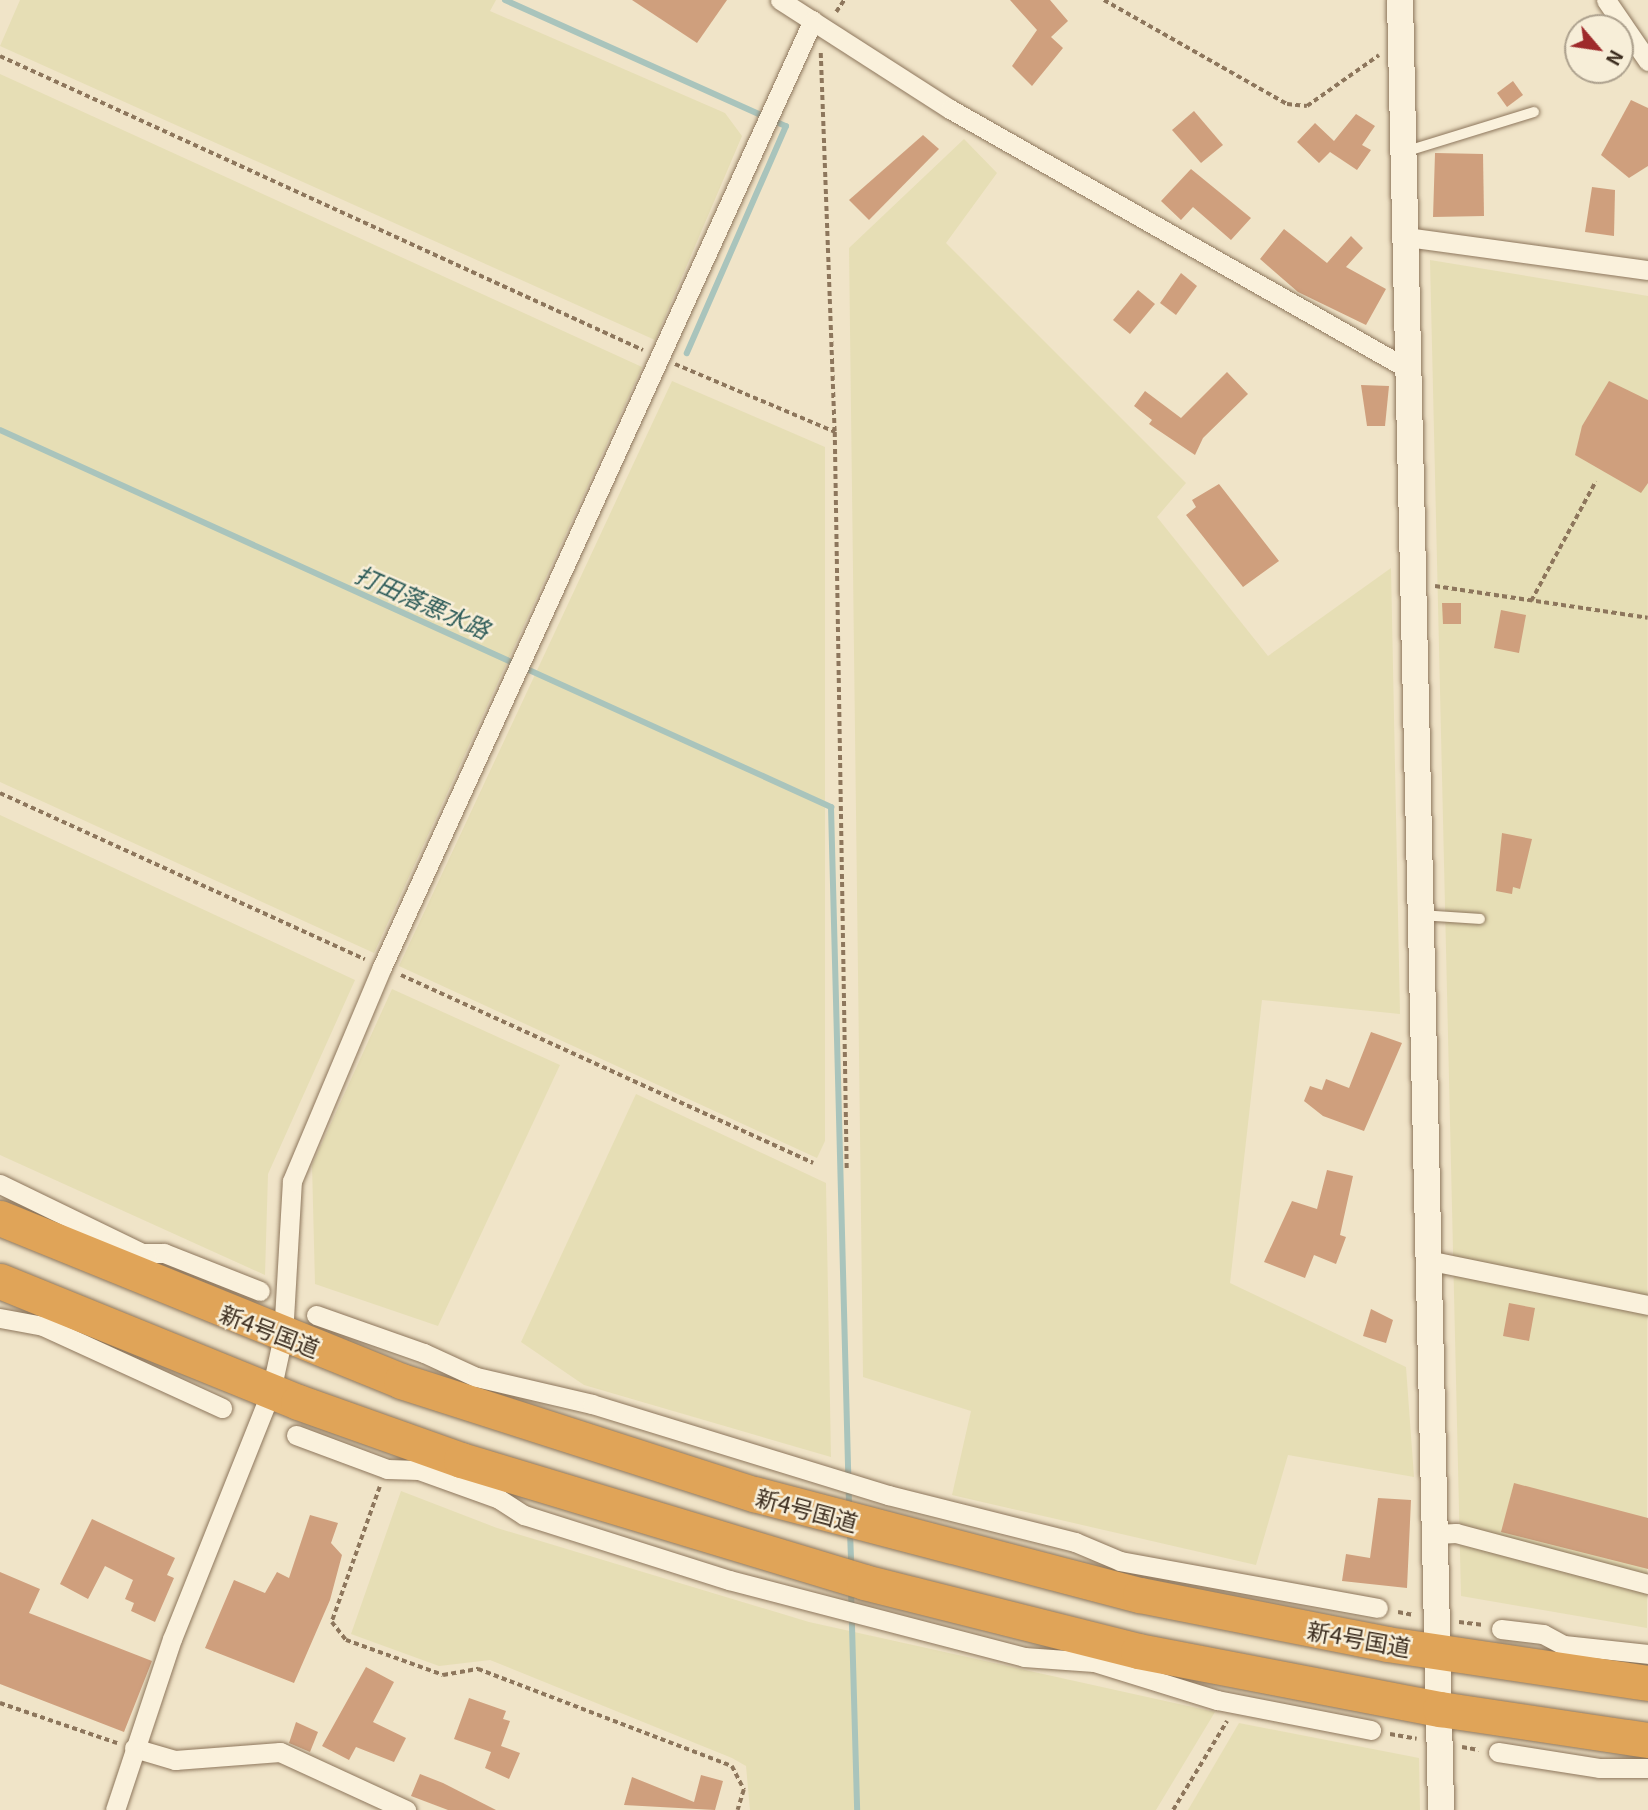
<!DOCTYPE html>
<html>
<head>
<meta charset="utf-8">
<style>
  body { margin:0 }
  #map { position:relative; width:1648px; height:1810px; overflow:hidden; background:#f0e4c8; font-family:Georgia,"Noto Sans JP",serif }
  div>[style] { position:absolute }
  .farmland>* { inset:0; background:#e6deb5 }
  .stream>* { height:6px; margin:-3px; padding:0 3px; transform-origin:3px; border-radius:3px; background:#a9c4bc }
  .building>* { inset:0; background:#cf9f7d }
  .path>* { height:3.5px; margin-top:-1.75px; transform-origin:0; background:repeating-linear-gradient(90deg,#8d765c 0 5px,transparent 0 8.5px) }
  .roads { filter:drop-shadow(0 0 2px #8d765c) drop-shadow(0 0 2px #8d765c) }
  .lane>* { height:10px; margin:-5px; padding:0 5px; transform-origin:5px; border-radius:5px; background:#faf1dc }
  .street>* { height:19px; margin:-9.5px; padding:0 9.5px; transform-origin:9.5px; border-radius:9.5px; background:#faf1dc }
  .secondary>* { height:26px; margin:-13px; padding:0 13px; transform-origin:13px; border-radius:13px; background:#faf1dc }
  .highway>* { height:35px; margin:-17.5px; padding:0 17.5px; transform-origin:17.5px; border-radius:17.5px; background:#e0a458 }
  span { translate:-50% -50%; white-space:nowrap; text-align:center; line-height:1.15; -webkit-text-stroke:5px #f7eed8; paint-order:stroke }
  .street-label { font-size:23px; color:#3d2e20 }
  .water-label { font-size:24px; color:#2f5d5a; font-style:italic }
  .north { position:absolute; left:1564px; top:14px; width:70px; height:70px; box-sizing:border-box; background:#f7eed8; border:2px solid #ada18e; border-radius:50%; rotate:119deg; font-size:19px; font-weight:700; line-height:28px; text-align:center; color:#3d2e20 }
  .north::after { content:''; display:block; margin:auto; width:24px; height:32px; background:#9e2a2b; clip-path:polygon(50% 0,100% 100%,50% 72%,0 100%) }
</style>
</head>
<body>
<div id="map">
  <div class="farmland">
    <div style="clip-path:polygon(20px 0,496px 0,490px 11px,725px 113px,742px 136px,655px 340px,0 46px)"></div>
    <div style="clip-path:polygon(0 74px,642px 367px,374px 953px,0 782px)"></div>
    <div style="clip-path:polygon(964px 139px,997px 173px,946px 243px,1186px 483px,1157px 517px,1268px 656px,1391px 568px,1400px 1014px,1262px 1000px,1230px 1283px,1406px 1367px,1414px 1477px,1288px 1455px,1256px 1565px,952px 1495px,971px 1411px,863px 1377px,849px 248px)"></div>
    <div style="clip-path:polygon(1430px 260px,1648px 296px,1647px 1628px,1461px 1596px)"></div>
    <div style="clip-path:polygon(672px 381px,825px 447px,825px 1141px,817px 1158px,399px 966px)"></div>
    <div style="clip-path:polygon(0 815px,355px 980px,268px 1174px,265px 1275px,0 1155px)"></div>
    <div style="clip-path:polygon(392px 989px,560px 1065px,438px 1326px,315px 1284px,312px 1165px)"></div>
    <div style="clip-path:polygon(636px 1094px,826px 1183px,831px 1457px,584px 1385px,521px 1342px)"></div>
    <div style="clip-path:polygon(401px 1491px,497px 1528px,809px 1622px,1215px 1712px,1156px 1810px,750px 1810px,746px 1766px,732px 1758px,490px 1660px,439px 1666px,351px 1634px)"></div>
    <div style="clip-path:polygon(1239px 1723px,1419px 1758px,1420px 1810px,1188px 1810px)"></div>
  </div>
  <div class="stream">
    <div style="left:505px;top:0;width:308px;rotate:24.2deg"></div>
    <div style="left:786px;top:126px;width:248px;rotate:113.6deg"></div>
    <div style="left:0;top:430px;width:913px;rotate:24.4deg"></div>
    <div style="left:831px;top:807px;width:699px;rotate:88.52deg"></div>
    <div style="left:850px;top:1531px;width:34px;rotate:88deg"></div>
    <div style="left:851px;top:1590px;width:220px;rotate:88.4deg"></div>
  </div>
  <div class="building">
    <div style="clip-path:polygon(632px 0,727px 0,697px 43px)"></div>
    <div style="clip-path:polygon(1010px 0,1050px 0,1068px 21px,1051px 37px,1063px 48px,1032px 86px,1012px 66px,1037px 30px)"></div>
    <div style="clip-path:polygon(1513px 81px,1523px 95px,1507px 107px,1497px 93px)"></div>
    <div style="clip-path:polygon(1631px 100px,1648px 108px,1648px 166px,1629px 178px,1601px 155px)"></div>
    <div style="clip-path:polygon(1194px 111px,1223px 145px,1201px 163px,1172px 130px)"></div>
    <div style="clip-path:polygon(1356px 114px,1375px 126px,1362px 145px,1371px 150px,1357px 170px,1330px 152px,1319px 163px,1297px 142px,1315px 123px,1334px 141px)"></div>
    <div style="clip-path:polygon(923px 135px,939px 149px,869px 220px,849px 200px)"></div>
    <div style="clip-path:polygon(1435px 153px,1483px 154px,1484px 216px,1433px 217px)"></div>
    <div style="clip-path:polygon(1191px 169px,1251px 218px,1231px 240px,1193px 207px,1181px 220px,1161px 201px)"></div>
    <div style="clip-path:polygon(1592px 187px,1615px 190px,1614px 236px,1585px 232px)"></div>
    <div style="clip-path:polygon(1284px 229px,1327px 263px,1351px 236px,1363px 248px,1346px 267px,1386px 289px,1366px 325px,1298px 292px,1260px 259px)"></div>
    <div style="clip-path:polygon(1181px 273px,1197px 286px,1176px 315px,1160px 303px)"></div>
    <div style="clip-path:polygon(1138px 290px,1155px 304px,1130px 334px,1113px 320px)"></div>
    <div style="clip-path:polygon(1227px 372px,1248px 394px,1203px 438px,1195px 455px,1149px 424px,1152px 420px,1134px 406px,1145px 391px,1181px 418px)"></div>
    <div style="clip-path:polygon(1609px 381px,1648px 400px,1648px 483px,1641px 493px,1575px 455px,1582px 426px)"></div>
    <div style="clip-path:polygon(1361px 385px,1389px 386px,1385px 426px,1367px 426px)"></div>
    <div style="clip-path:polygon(1219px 484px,1279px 561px,1243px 587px,1186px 515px,1196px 507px,1192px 500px)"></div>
    <div style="clip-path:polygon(1442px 603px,1461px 603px,1461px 624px,1443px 624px)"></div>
    <div style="clip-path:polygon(1501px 610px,1526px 615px,1519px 653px,1494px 648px)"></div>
    <div style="clip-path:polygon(1502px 833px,1532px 839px,1520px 889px,1513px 887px,1512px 894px,1496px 891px)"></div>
    <div style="clip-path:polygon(1371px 1032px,1402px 1043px,1364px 1131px,1323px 1116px,1304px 1101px,1310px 1086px,1322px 1090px,1326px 1079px,1349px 1088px)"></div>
    <div style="clip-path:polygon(1327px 1170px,1353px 1176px,1340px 1235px,1346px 1237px,1336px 1264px,1314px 1255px,1305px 1278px,1264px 1262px,1292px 1201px,1317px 1209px)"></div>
    <div style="clip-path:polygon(1509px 1303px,1535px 1308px,1529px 1341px,1503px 1336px)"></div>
    <div style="clip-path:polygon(1371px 1309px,1393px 1320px,1386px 1343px,1363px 1336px)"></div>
    <div style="clip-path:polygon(1514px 1483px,1648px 1518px,1648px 1569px,1501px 1532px)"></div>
    <div style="clip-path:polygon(1378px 1498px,1411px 1500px,1407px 1588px,1342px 1581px,1346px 1554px,1370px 1558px)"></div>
    <div style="clip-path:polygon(310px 1515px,338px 1523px,331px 1543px,342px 1555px,330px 1600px,294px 1683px,205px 1648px,234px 1580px,265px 1593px,277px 1572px,289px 1578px)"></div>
    <div style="clip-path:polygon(92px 1519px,175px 1558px,167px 1575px,174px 1578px,155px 1622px,131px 1611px,134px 1603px,125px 1599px,133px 1580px,105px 1566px,88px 1599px,60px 1584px)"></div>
    <div style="clip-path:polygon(0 1572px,40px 1589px,29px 1613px,152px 1661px,124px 1732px,0 1684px)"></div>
    <div style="clip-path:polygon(366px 1667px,394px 1682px,373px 1722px,406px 1738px,394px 1762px,356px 1747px,349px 1760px,322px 1746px)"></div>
    <div style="clip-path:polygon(469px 1698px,506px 1711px,503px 1719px,510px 1721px,501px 1746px,520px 1753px,509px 1779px,485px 1768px,491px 1752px,454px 1739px)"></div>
    <div style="clip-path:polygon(296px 1722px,318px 1732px,310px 1752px,289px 1743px)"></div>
    <div style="clip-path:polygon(420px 1774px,443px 1783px,496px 1810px,448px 1810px,411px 1796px)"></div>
    <div style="clip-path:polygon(701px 1775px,723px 1781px,715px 1810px,624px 1805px,632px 1777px,694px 1802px)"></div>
  </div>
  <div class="path">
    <div style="left:1104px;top:0;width:210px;rotate:29.6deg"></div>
    <div style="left:1287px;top:104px;width:20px;rotate:6deg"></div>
    <div style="left:1307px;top:106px;width:88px;rotate:-35.3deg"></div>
    <div style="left:836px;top:12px;width:14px;rotate:-56deg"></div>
    <div style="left:821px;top:53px;width:379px;rotate:87.9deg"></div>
    <div style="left:835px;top:432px;width:738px;rotate:89.07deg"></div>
    <div style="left:0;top:56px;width:707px;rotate:24.57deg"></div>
    <div style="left:675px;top:364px;width:174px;rotate:23deg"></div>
    <div style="left:1435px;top:586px;width:215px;rotate:8.5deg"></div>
    <div style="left:1531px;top:601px;width:136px;rotate:-61.6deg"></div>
    <div style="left:0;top:793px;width:401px;rotate:24.5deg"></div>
    <div style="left:401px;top:975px;width:453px;rotate:24.5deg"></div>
    <div style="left:380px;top:1487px;width:143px;rotate:109.6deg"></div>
    <div style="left:332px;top:1622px;width:23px;rotate:52deg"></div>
    <div style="left:346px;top:1640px;width:103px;rotate:19.8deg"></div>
    <div style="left:443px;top:1675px;width:36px;rotate:-10deg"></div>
    <div style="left:478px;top:1669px;width:272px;rotate:20.9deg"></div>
    <div style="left:732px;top:1766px;width:27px;rotate:63deg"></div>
    <div style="left:744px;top:1790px;width:21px;rotate:107deg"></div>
    <div style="left:1398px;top:1612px;width:16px;rotate:11deg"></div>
    <div style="left:1459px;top:1622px;width:23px;rotate:7deg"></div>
    <div style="left:0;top:1703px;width:124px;rotate:18.9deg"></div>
    <div style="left:1390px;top:1734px;width:27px;rotate:10deg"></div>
    <div style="left:1462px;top:1747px;width:17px;rotate:10deg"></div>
    <div style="left:1173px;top:1810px;width:104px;rotate:-58.8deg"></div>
  </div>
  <div class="roads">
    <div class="lane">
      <div style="left:1404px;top:152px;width:136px;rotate:-17.1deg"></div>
      <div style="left:1421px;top:915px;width:59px;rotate:3.9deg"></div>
    </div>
    <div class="street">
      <div style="left:780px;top:0;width:202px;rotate:32.7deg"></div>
      <div style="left:950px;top:109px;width:527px;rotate:29.58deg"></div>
      <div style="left:1606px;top:0;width:74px;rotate:55.5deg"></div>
      <div style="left:1406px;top:237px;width:244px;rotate:7.8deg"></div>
      <div style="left:0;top:1184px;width:158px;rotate:25.9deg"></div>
      <div style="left:142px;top:1253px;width:22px"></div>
      <div style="left:164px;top:1253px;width:103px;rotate:21.6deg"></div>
      <div style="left:1427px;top:1260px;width:226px;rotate:11.5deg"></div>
      <div style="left:316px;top:1315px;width:114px;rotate:19.4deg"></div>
      <div style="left:424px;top:1353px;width:57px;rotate:24.8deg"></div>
      <div style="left:476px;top:1377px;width:119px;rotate:13.1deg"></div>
      <div style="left:592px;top:1404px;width:310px;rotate:17.1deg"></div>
      <div style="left:888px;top:1495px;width:193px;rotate:14.1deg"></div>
      <div style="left:1075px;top:1542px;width:49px;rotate:22.9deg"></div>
      <div style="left:1120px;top:1561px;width:262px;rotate:10.3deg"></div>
      <div style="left:0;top:1318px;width:44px;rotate:10.5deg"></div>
      <div style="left:43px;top:1326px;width:197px;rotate:24.6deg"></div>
      <div style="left:296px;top:1435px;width:97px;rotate:20.5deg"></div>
      <div style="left:387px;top:1469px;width:32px;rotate:2deg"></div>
      <div style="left:419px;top:1470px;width:85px;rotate:19.9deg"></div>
      <div style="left:499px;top:1499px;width:30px;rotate:33deg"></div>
      <div style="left:524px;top:1515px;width:215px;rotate:17.6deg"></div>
      <div style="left:729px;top:1580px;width:305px;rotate:14.6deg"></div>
      <div style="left:1024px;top:1657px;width:70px;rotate:4.1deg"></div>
      <div style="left:1094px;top:1662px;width:129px;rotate:17.2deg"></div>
      <div style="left:1217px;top:1700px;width:157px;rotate:11deg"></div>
      <div style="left:1436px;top:1534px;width:20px;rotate:-3deg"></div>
      <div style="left:1456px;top:1533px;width:199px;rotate:14.9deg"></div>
      <div style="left:1501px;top:1629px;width:42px;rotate:6.8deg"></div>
      <div style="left:1543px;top:1634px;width:24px;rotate:28deg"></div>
      <div style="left:1564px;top:1645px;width:84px;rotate:6.1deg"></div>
      <div style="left:134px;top:1748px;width:43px;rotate:16.3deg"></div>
      <div style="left:175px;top:1760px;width:105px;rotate:-4.4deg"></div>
      <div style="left:280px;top:1752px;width:139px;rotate:24.7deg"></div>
      <div style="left:1498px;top:1752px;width:102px;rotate:9deg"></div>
      <div style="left:1599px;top:1768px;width:49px"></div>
      <div style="left:115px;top:1810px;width:180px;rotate:-71.6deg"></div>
      <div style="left:172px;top:1639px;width:267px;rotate:-68.2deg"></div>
      <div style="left:271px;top:1391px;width:56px;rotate:-77.7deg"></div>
      <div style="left:283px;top:1336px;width:155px;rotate:-86.7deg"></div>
      <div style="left:292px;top:1181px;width:232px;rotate:-67.2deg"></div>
      <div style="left:382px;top:967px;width:1040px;rotate:-65.53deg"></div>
    </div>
    <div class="secondary">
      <div style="left:1400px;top:0;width:1810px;rotate:88.7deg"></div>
    </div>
    <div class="highway">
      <div style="left:0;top:1218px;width:433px;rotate:22.1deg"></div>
      <div style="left:401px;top:1381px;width:371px;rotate:17.8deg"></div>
      <div style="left:754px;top:1494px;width:399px;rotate:14.7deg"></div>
      <div style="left:1140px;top:1595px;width:252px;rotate:11.2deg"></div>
      <div style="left:1387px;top:1644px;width:264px;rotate:8.5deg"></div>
      <div style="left:0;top:1281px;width:322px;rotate:22.1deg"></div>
      <div style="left:298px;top:1402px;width:173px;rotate:19.6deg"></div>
      <div style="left:461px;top:1460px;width:421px;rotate:16.8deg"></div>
      <div style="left:864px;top:1582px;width:283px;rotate:14.1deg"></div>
      <div style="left:1138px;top:1651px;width:308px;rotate:10.9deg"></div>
      <div style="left:1440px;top:1709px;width:210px;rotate:8.5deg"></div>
    </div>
  </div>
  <div class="street-label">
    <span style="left:270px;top:1330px;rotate:21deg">新4号国道</span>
    <span style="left:807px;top:1509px;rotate:15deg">新4号国道</span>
    <span style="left:1359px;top:1638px;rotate:10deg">新4号国道</span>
  </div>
  <div class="water-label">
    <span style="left:423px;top:601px;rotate:24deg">打田落悪水路</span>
  </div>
  <div class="north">N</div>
</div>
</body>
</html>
